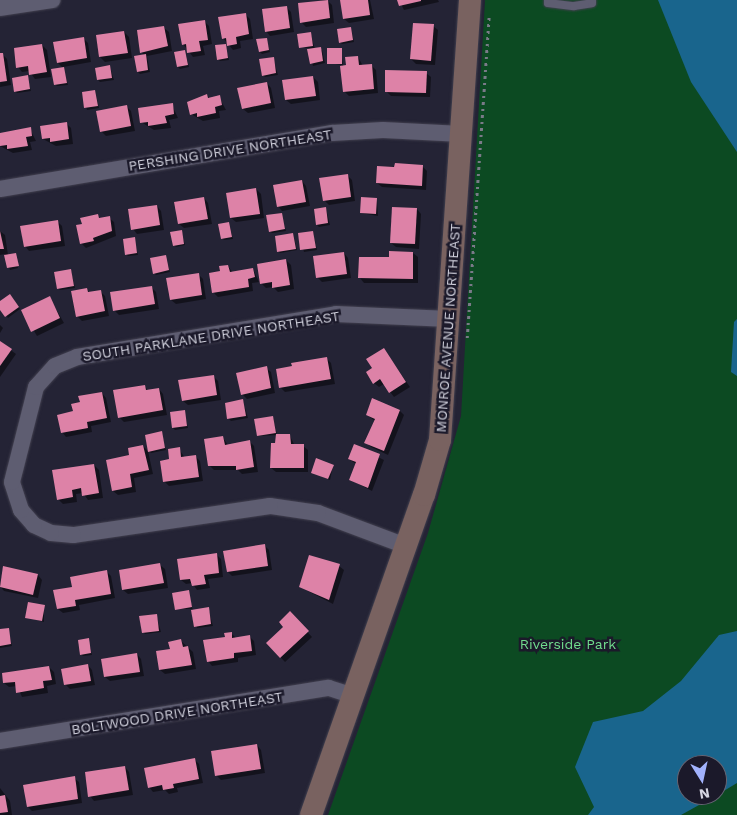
<!DOCTYPE html>
<html>
<head>
<meta charset="utf-8">
<style>
  body { margin:0 }
  #map { position:relative; width:737px; height:815px; overflow:hidden; background:#242335; font-family:"Work Sans",sans-serif }
  div>[style] { position:absolute }
  .green>* { inset:0; background:#0c4a22 }
  .water>* { inset:0; background:#19658d }
  .shadow>* { inset:0; background:#0007 }
  .building>* { inset:0; background:#dd82a7 }
  .path>* { height:2.5px; margin-top:-1.25px; transform-origin:0; background:repeating-linear-gradient(90deg,#7b7a89 0 2.5px,transparent 0 6.5px) }
  .roads { filter:drop-shadow(0 0 1px #42404f) drop-shadow(0 0 1px #42404f) }
  .lane>* { height:8px; margin:-4px; padding:0 4px; transform-origin:4px; border-radius:4px; background:#5e5d71 }
  .street>* { height:16px; margin:-8px; padding:0 8px; transform-origin:8px; border-radius:8px; background:#5e5d71 }
  .secondary>* { height:22px; margin:-11px; padding:0 11px; transform-origin:11px; border-radius:11px; background:#796260 }
  span { translate:-50% -50%; white-space:nowrap; text-align:center; line-height:1.15; -webkit-text-stroke:5px #1b192a; paint-order:stroke }
  .street-label { font-size:14px; color:#d5d5e1 }
  .park-label { font-size:14px; color:#71dc8e }
  .north { position:absolute; left:677px; top:755px; width:50px; height:50px; box-sizing:border-box; background:#1b192a; border:1px solid #656473; border-radius:50%; rotate:170deg; font-size:14px; font-weight:700; line-height:20px; text-align:center; color:#d5d5e1 }
  .north::after { content:''; display:block; margin:auto; width:18px; height:22px; background:#a2b2fd; clip-path:polygon(50% 0,100% 100%,50% 72%,0 100%) }
</style>
</head>
<body>
<div id="map">
  <div class="green">
    <div style="clip-path:polygon(evenodd,485px 0,737px 0,737px 815px,328px 815px,428px 533px,461px 416px,485px 0,687px 765px,717px 765px,717px 795px,687px 795px,687px 765px)"></div>
  </div>
  <div class="water">
    <div style="clip-path:polygon(658px 0,737px 0,737px 152px,691px 82px)"></div>
    <div style="clip-path:polygon(737px 319px,737px 376px,731px 372px,734px 322px)"></div>
    <div style="clip-path:polygon(737px 631px,737px 783px,717px 795px,717px 765px,687px 765px,687px 795px,717px 795px,681px 815px,588px 815px,594px 807px,575px 767px,593px 722px,643px 711px,681px 681px,719px 635px)"></div>
  </div>
  <div class="shadow">
    <div style="clip-path:polygon(327px 0,332px 5px,334px 23px,306px 27px,301px 22px,299px 4px)"></div>
    <div style="clip-path:polygon(341px 0,370px 0,374px 19px,349px 23px,344px 19px)"></div>
    <div style="clip-path:polygon(399px 0,438px 0,439px 2px,404px 10px)"></div>
    <div style="clip-path:polygon(286px 7px,291px 12px,294px 32px,270px 36px,266px 31px)"></div>
    <div style="clip-path:polygon(245px 14px,250px 19px,253px 39px,240px 41px,241px 48px,233px 50px,223px 38px)"></div>
    <div style="clip-path:polygon(204px 21px,209px 26px,212px 44px,203px 46px,205px 55px,193px 57px,183px 44px)"></div>
    <div style="clip-path:polygon(433px 26px,438px 30px,435px 65px,416px 64px,411px 59px)"></div>
    <div style="clip-path:polygon(164px 28px,169px 32px,172px 51px,147px 56px,150px 72px,140px 74px,138px 72px,145px 56px,141px 52px)"></div>
    <div style="clip-path:polygon(351px 28px,354px 42px,342px 44px,340px 42px)"></div>
    <div style="clip-path:polygon(124px 32px,129px 37px,132px 58px,105px 62px,100px 57px,97px 36px)"></div>
    <div style="clip-path:polygon(310px 33px,315px 49px,322px 50px,325px 63px,313px 66px,308px 48px,300px 47px)"></div>
    <div style="clip-path:polygon(83px 38px,88px 43px,91px 62px,63px 67px,68px 85px,57px 86px,55px 84px,63px 68px,58px 63px,55px 43px)"></div>
    <div style="clip-path:polygon(266px 39px,270px 52px,262px 54px,260px 52px)"></div>
    <div style="clip-path:polygon(42px 45px,47px 50px,51px 77px,35px 79px,29px 71px,22px 72px,18px 67px)"></div>
    <div style="clip-path:polygon(225px 45px,229px 60px,220px 61px,218px 59px)"></div>
    <div style="clip-path:polygon(341px 49px,343px 67px,358px 57px,363px 66px,371px 65px,376px 70px,378px 93px,349px 96px,344px 91px,342px 65px,329px 63px)"></div>
    <div style="clip-path:polygon(185px 52px,189px 67px,180px 69px,178px 67px)"></div>
    <div style="clip-path:polygon(2px 54px,7px 59px,11px 85px,0 87px)"></div>
    <div style="clip-path:polygon(273px 58px,278px 75px,265px 77px,263px 75px)"></div>
    <div style="clip-path:polygon(110px 67px,114px 80px,100px 82px,98px 80px)"></div>
    <div style="clip-path:polygon(426px 73px,431px 77px,430px 97px,391px 96px,386px 91px)"></div>
    <div style="clip-path:polygon(27px 77px,31px 91px,17px 93px,15px 91px)"></div>
    <div style="clip-path:polygon(313px 77px,318px 82px,320px 100px,291px 104px,286px 100px)"></div>
    <div style="clip-path:polygon(267px 83px,271px 88px,275px 108px,248px 113px,243px 109px)"></div>
    <div style="clip-path:polygon(95px 91px,99px 108px,87px 110px,83px 93px)"></div>
    <div style="clip-path:polygon(207px 95px,210px 99px,219px 97px,226px 110px,219px 111px,220px 118px,203px 121px,191px 114px)"></div>
    <div style="clip-path:polygon(172px 105px,178px 118px,169px 120px,171px 128px,154px 130px,141px 122px)"></div>
    <div style="clip-path:polygon(127px 107px,131px 111px,135px 131px,106px 136px,101px 131px)"></div>
    <div style="clip-path:polygon(66px 123px,71px 128px,73px 144px,56px 146px,43px 139px)"></div>
    <div style="clip-path:polygon(30px 129px,36px 141px,30px 142px,32px 150px,13px 153px,0 146px,0 134px)"></div>
    <div style="clip-path:polygon(422px 166px,427px 171px,426px 190px,382px 187px,377px 183px,378px 167px)"></div>
    <div style="clip-path:polygon(347px 175px,352px 180px,355px 201px,329px 205px,324px 200px)"></div>
    <div style="clip-path:polygon(302px 181px,306px 186px,310px 206px,282px 211px,278px 206px)"></div>
    <div style="clip-path:polygon(256px 189px,261px 194px,264px 218px,236px 222px,231px 218px)"></div>
    <div style="clip-path:polygon(204px 198px,208px 203px,212px 224px,184px 228px,179px 224px)"></div>
    <div style="clip-path:polygon(377px 200px,378px 216px,361px 213px)"></div>
    <div style="clip-path:polygon(157px 206px,161px 211px,164px 230px,137px 234px,133px 229px)"></div>
    <div style="clip-path:polygon(326px 209px,330px 225px,319px 227px,317px 225px)"></div>
    <div style="clip-path:polygon(417px 209px,421px 214px,419px 249px,396px 247px,391px 243px)"></div>
    <div style="clip-path:polygon(281px 214px,286px 231px,272px 233px,270px 231px)"></div>
    <div style="clip-path:polygon(98px 216px,101px 219px,109px 218px,114px 222px,116px 236px,86px 248px,81px 243px)"></div>
    <div style="clip-path:polygon(57px 221px,62px 226px,65px 246px,29px 251px,25px 246px)"></div>
    <div style="clip-path:polygon(229px 224px,233px 239px,224px 240px,222px 238px)"></div>
    <div style="clip-path:polygon(0 231px,5px 235px,8px 255px,15px 254px,18px 268px,10px 270px,5px 254px,0 255px)"></div>
    <div style="clip-path:polygon(181px 231px,185px 245px,176px 247px,174px 245px)"></div>
    <div style="clip-path:polygon(313px 232px,317px 250px,304px 252px,299px 234px)"></div>
    <div style="clip-path:polygon(293px 234px,297px 250px,280px 253px,278px 251px)"></div>
    <div style="clip-path:polygon(134px 239px,138px 255px,128px 256px,126px 254px)"></div>
    <div style="clip-path:polygon(344px 253px,348px 258px,351px 278px,322px 282px,317px 277px)"></div>
    <div style="clip-path:polygon(413px 253px,418px 257px,418px 283px,364px 283px,360px 278px)"></div>
    <div style="clip-path:polygon(165px 256px,170px 272px,156px 275px,154px 273px)"></div>
    <div style="clip-path:polygon(286px 260px,291px 265px,294px 289px,278px 292px,273px 287px,266px 288px,261px 283px)"></div>
    <div style="clip-path:polygon(228px 266px,233px 273px,253px 269px,259px 282px,252px 283px,253px 291px,218px 297px,213px 292px)"></div>
    <div style="clip-path:polygon(71px 271px,75px 288px,60px 290px,58px 288px)"></div>
    <div style="clip-path:polygon(198px 274px,203px 279px,206px 299px,176px 304px,171px 300px)"></div>
    <div style="clip-path:polygon(151px 287px,156px 292px,159px 309px,119px 315px,114px 310px)"></div>
    <div style="clip-path:polygon(87px 290px,91px 293px,100px 291px,105px 296px,109px 316px,82px 321px,77px 316px)"></div>
    <div style="clip-path:polygon(49px 297px,64px 323px,37px 336px,22px 311px)"></div>
    <div style="clip-path:polygon(11px 298px,20px 309px,8px 318px,0 303px)"></div>
    <div style="clip-path:polygon(0 325px,3px 328px,0 333px)"></div>
    <div style="clip-path:polygon(0 342px,16px 354px,0 377px)"></div>
    <div style="clip-path:polygon(384px 350px,410px 387px,394px 397px,384px 384px,379px 387px,374px 383px,374px 368px)"></div>
    <div style="clip-path:polygon(326px 358px,331px 363px,335px 384px,285px 392px,280px 387px)"></div>
    <div style="clip-path:polygon(266px 368px,271px 372px,275px 393px,247px 399px,242px 394px)"></div>
    <div style="clip-path:polygon(213px 376px,218px 381px,221px 400px,188px 405px,183px 401px)"></div>
    <div style="clip-path:polygon(144px 386px,149px 391px,159px 389px,163px 394px,167px 415px,124px 422px,119px 417px)"></div>
    <div style="clip-path:polygon(102px 393px,106px 398px,111px 422px,91px 426px,92px 432px,66px 437px,62px 432px,81px 403px)"></div>
    <div style="clip-path:polygon(243px 401px,248px 418px,231px 421px,229px 419px)"></div>
    <div style="clip-path:polygon(184px 411px,188px 428px,175px 430px,173px 428px)"></div>
    <div style="clip-path:polygon(400px 411px,404px 415px,388px 455px,371px 447px,366px 443px,375px 421px,367px 415px)"></div>
    <div style="clip-path:polygon(273px 417px,277px 435px,290px 436px,295px 446px,303px 446px,308px 450px,308px 472px,276px 472px,271px 468px,277px 435px,258px 436px)"></div>
    <div style="clip-path:polygon(161px 433px,166px 450px,151px 453px,149px 451px)"></div>
    <div style="clip-path:polygon(223px 438px,228px 445px,250px 442px,254px 446px,258px 472px,242px 474px,238px 470px,214px 470px,209px 465px)"></div>
    <div style="clip-path:polygon(354px 445px,384px 460px,372px 491px,351px 480px,356px 464px,349px 459px)"></div>
    <div style="clip-path:polygon(143px 446px,148px 451px,153px 474px,134px 478px,136px 492px,118px 495px,113px 491px,131px 456px)"></div>
    <div style="clip-path:polygon(179px 449px,185px 458px,195px 456px,200px 461px,203px 481px,169px 486px,164px 481px,171px 461px)"></div>
    <div style="clip-path:polygon(94px 465px,99px 470px,103px 498px,88px 500px,83px 493px,76px 494px,77px 502px,63px 504px,58px 499px)"></div>
    <div style="clip-path:polygon(333px 466px,330px 480px,312px 472px)"></div>
    <div style="clip-path:polygon(264px 545px,269px 550px,272px 570px,232px 576px,228px 572px)"></div>
    <div style="clip-path:polygon(216px 554px,221px 559px,223px 577px,208px 579px,210px 588px,197px 590px,192px 583px,186px 584px,181px 580px)"></div>
    <div style="clip-path:polygon(160px 565px,165px 569px,168px 588px,128px 594px,123px 590px)"></div>
    <div style="clip-path:polygon(339px 566px,344px 570px,333px 604px,300px 587px)"></div>
    <div style="clip-path:polygon(4px 567px,38px 575px,42px 580px,38px 598px,4px 591px,0 586px)"></div>
    <div style="clip-path:polygon(107px 572px,111px 576px,115px 598px,79px 605px,80px 610px,63px 613px,58px 609px,73px 588px)"></div>
    <div style="clip-path:polygon(188px 592px,193px 611px,208px 608px,213px 626px,197px 628px,192px 609px,176px 609px)"></div>
    <div style="clip-path:polygon(44px 606px,44px 622px,27px 617px)"></div>
    <div style="clip-path:polygon(290px 613px,312px 637px,285px 662px,267px 643px,285px 627px)"></div>
    <div style="clip-path:polygon(156px 615px,161px 632px,145px 634px,143px 632px)"></div>
    <div style="clip-path:polygon(8px 629px,12px 646px,0 648px,0 631px)"></div>
    <div style="clip-path:polygon(231px 633px,236px 638px,249px 636px,254px 641px,256px 655px,238px 658px,238px 662px,212px 666px,208px 661px)"></div>
    <div style="clip-path:polygon(88px 640px,92px 655px,83px 656px,81px 654px)"></div>
    <div style="clip-path:polygon(181px 641px,193px 652px,196px 669px,165px 674px,160px 670px,171px 650px)"></div>
    <div style="clip-path:polygon(137px 654px,141px 659px,144px 676px,110px 681px,105px 677px)"></div>
    <div style="clip-path:polygon(88px 665px,92px 670px,95px 685px,70px 689px,65px 684px)"></div>
    <div style="clip-path:polygon(49px 667px,54px 672px,56px 684px,47px 686px,48px 693px,22px 697px,17px 686px,9px 687px,4px 683px)"></div>
    <div style="clip-path:polygon(257px 745px,261px 750px,265px 773px,221px 780px,216px 775px)"></div>
    <div style="clip-path:polygon(194px 759px,199px 764px,203px 783px,177px 788px,178px 792px,169px 794px,165px 790px,153px 792px,149px 787px)"></div>
    <div style="clip-path:polygon(125px 767px,129px 772px,133px 795px,94px 801px,90px 796px)"></div>
    <div style="clip-path:polygon(74px 778px,79px 782px,82px 803px,32px 811px,28px 807px)"></div>
    <div style="clip-path:polygon(0 788px,10px 801px,12px 815px,0 815px)"></div>
  </div>
  <div class="building">
    <div style="clip-path:polygon(328px 0,330px 18px,300px 23px,298px 3px)"></div>
    <div style="clip-path:polygon(340px 0,368px 0,370px 15px,343px 19px)"></div>
    <div style="clip-path:polygon(397px 0,421px 0,421px 1px,399px 6px)"></div>
    <div style="clip-path:polygon(287px 6px,290px 28px,265px 32px,262px 9px)"></div>
    <div style="clip-path:polygon(246px 13px,249px 34px,236px 37px,237px 44px,227px 46px,226px 38px,222px 39px,218px 17px)"></div>
    <div style="clip-path:polygon(205px 20px,208px 40px,199px 41px,201px 51px,187px 53px,186px 44px,182px 45px,178px 24px)"></div>
    <div style="clip-path:polygon(413px 23px,434px 24px,431px 61px,410px 59px)"></div>
    <div style="clip-path:polygon(164px 26px,168px 46px,140px 53px,137px 30px)"></div>
    <div style="clip-path:polygon(351px 27px,353px 40px,339px 43px,337px 29px)"></div>
    <div style="clip-path:polygon(124px 31px,128px 53px,99px 57px,96px 35px)"></div>
    <div style="clip-path:polygon(311px 32px,313px 46px,299px 48px,297px 34px)"></div>
    <div style="clip-path:polygon(84px 37px,87px 58px,57px 63px,53px 42px)"></div>
    <div style="clip-path:polygon(267px 38px,269px 50px,259px 52px,256px 39px)"></div>
    <div style="clip-path:polygon(42px 44px,47px 72px,29px 75px,28px 66px,16px 68px,14px 48px)"></div>
    <div style="clip-path:polygon(226px 44px,228px 58px,217px 60px,215px 45px)"></div>
    <div style="clip-path:polygon(321px 47px,323px 61px,310px 64px,307px 49px)"></div>
    <div style="clip-path:polygon(327px 48px,342px 48px,342px 64px,327px 64px)"></div>
    <div style="clip-path:polygon(185px 50px,188px 65px,177px 67px,174px 52px)"></div>
    <div style="clip-path:polygon(0 53px,3px 53px,7px 81px,0 82px)"></div>
    <div style="clip-path:polygon(146px 54px,148px 70px,137px 72px,134px 56px)"></div>
    <div style="clip-path:polygon(358px 56px,359px 65px,372px 64px,374px 89px,343px 92px,340px 66px,346px 65px,345px 57px)"></div>
    <div style="clip-path:polygon(274px 57px,276px 73px,262px 76px,259px 59px)"></div>
    <div style="clip-path:polygon(110px 65px,112px 78px,97px 80px,95px 68px)"></div>
    <div style="clip-path:polygon(64px 67px,67px 83px,54px 85px,51px 69px)"></div>
    <div style="clip-path:polygon(385px 70px,427px 71px,426px 93px,385px 92px)"></div>
    <div style="clip-path:polygon(28px 75px,30px 89px,14px 92px,12px 78px)"></div>
    <div style="clip-path:polygon(313px 76px,316px 96px,285px 100px,282px 80px)"></div>
    <div style="clip-path:polygon(267px 82px,271px 103px,242px 109px,237px 88px)"></div>
    <div style="clip-path:polygon(95px 90px,98px 106px,84px 108px,82px 92px)"></div>
    <div style="clip-path:polygon(207px 94px,208px 98px,220px 95px,222px 105px,215px 107px,216px 113px,197px 117px,197px 113px,190px 115px,187px 102px)"></div>
    <div style="clip-path:polygon(173px 103px,174px 114px,165px 116px,167px 123px,148px 126px,148px 122px,140px 123px,138px 108px)"></div>
    <div style="clip-path:polygon(127px 105px,131px 126px,100px 132px,96px 111px)"></div>
    <div style="clip-path:polygon(67px 122px,69px 139px,50px 142px,50px 138px,42px 139px,40px 126px)"></div>
    <div style="clip-path:polygon(31px 127px,32px 136px,26px 137px,28px 146px,7px 149px,7px 145px,0 146px,0 133px)"></div>
    <div style="clip-path:polygon(395px 163px,423px 165px,422px 186px,376px 183px,377px 166px,394px 167px)"></div>
    <div style="clip-path:polygon(348px 174px,351px 197px,323px 201px,319px 178px)"></div>
    <div style="clip-path:polygon(302px 180px,306px 202px,277px 207px,273px 185px)"></div>
    <div style="clip-path:polygon(256px 188px,260px 214px,230px 218px,226px 193px)"></div>
    <div style="clip-path:polygon(204px 197px,208px 219px,178px 224px,174px 202px)"></div>
    <div style="clip-path:polygon(361px 197px,377px 198px,376px 214px,360px 213px)"></div>
    <div style="clip-path:polygon(157px 205px,160px 225px,131px 230px,128px 209px)"></div>
    <div style="clip-path:polygon(326px 207px,328px 223px,316px 225px,314px 209px)"></div>
    <div style="clip-path:polygon(392px 207px,417px 208px,415px 244px,390px 243px)"></div>
    <div style="clip-path:polygon(282px 213px,285px 229px,269px 232px,266px 215px)"></div>
    <div style="clip-path:polygon(98px 214px,99px 218px,110px 216px,112px 231px,93px 238px,94px 241px,80px 244px,76px 225px,82px 224px,80px 218px)"></div>
    <div style="clip-path:polygon(58px 220px,61px 241px,24px 247px,20px 226px)"></div>
    <div style="clip-path:polygon(229px 222px,232px 237px,221px 239px,218px 224px)"></div>
    <div style="clip-path:polygon(182px 230px,184px 244px,173px 246px,170px 232px)"></div>
    <div style="clip-path:polygon(0 231px,4px 249px,0 249px)"></div>
    <div style="clip-path:polygon(313px 231px,316px 248px,300px 250px,298px 233px)"></div>
    <div style="clip-path:polygon(293px 233px,296px 249px,277px 252px,275px 236px)"></div>
    <div style="clip-path:polygon(135px 237px,137px 253px,125px 255px,123px 239px)"></div>
    <div style="clip-path:polygon(389px 251px,413px 252px,413px 279px,358px 278px,359px 257px,389px 257px)"></div>
    <div style="clip-path:polygon(344px 252px,347px 274px,316px 278px,313px 256px)"></div>
    <div style="clip-path:polygon(16px 253px,19px 266px,7px 268px,4px 255px)"></div>
    <div style="clip-path:polygon(166px 255px,169px 270px,153px 274px,150px 258px)"></div>
    <div style="clip-path:polygon(286px 259px,290px 285px,272px 288px,272px 282px,260px 284px,257px 264px)"></div>
    <div style="clip-path:polygon(228px 265px,230px 272px,253px 268px,255px 277px,248px 279px,249px 287px,212px 293px,209px 273px,220px 271px,219px 266px)"></div>
    <div style="clip-path:polygon(71px 269px,74px 286px,57px 289px,54px 272px)"></div>
    <div style="clip-path:polygon(199px 273px,202px 295px,170px 300px,166px 278px)"></div>
    <div style="clip-path:polygon(152px 286px,155px 304px,113px 311px,110px 292px)"></div>
    <div style="clip-path:polygon(87px 288px,88px 292px,101px 290px,105px 311px,76px 317px,71px 291px)"></div>
    <div style="clip-path:polygon(10px 294px,19px 307px,5px 317px,0 310px,0 301px)"></div>
    <div style="clip-path:polygon(50px 296px,60px 318px,31px 332px,21px 310px)"></div>
    <div style="clip-path:polygon(0 341px,12px 349px,0 366px)"></div>
    <div style="clip-path:polygon(384px 348px,406px 382px,389px 393px,380px 379px,373px 384px,366px 372px,372px 368px,366px 359px)"></div>
    <div style="clip-path:polygon(327px 357px,331px 379px,279px 388px,276px 369px,292px 366px,291px 363px)"></div>
    <div style="clip-path:polygon(267px 366px,271px 388px,241px 395px,236px 373px)"></div>
    <div style="clip-path:polygon(214px 375px,217px 395px,182px 401px,178px 380px)"></div>
    <div style="clip-path:polygon(145px 385px,146px 390px,159px 388px,163px 410px,118px 418px,113px 390px)"></div>
    <div style="clip-path:polygon(102px 392px,107px 418px,87px 422px,88px 428px,61px 433px,57px 415px,73px 411px,71px 404px,80px 402px,78px 396px)"></div>
    <div style="clip-path:polygon(372px 398px,400px 410px,384px 451px,364px 443px,375px 419px,366px 415px)"></div>
    <div style="clip-path:polygon(243px 399px,246px 416px,227px 419px,225px 403px)"></div>
    <div style="clip-path:polygon(185px 410px,187px 426px,172px 428px,170px 412px)"></div>
    <div style="clip-path:polygon(273px 416px,276px 433px,257px 436px,254px 419px)"></div>
    <div style="clip-path:polygon(162px 431px,165px 448px,148px 452px,145px 435px)"></div>
    <div style="clip-path:polygon(276px 434px,290px 434px,291px 444px,304px 444px,304px 468px,270px 468px,271px 443px,275px 443px)"></div>
    <div style="clip-path:polygon(223px 436px,225px 445px,250px 440px,254px 467px,236px 470px,236px 466px,208px 466px,204px 439px)"></div>
    <div style="clip-path:polygon(354px 444px,380px 454px,368px 488px,349px 480px,356px 462px,348px 459px)"></div>
    <div style="clip-path:polygon(143px 445px,149px 470px,130px 474px,132px 487px,112px 491px,106px 460px,129px 455px,128px 448px)"></div>
    <div style="clip-path:polygon(180px 447px,181px 457px,196px 455px,199px 477px,163px 482px,160px 461px,169px 459px,168px 449px)"></div>
    <div style="clip-path:polygon(316px 458px,334px 465px,328px 479px,311px 473px)"></div>
    <div style="clip-path:polygon(94px 464px,99px 493px,82px 496px,81px 488px,72px 490px,73px 497px,57px 500px,52px 470px)"></div>
    <div style="clip-path:polygon(265px 544px,268px 566px,227px 572px,223px 551px)"></div>
    <div style="clip-path:polygon(217px 553px,219px 573px,204px 575px,206px 584px,192px 586px,190px 579px,180px 580px,177px 559px)"></div>
    <div style="clip-path:polygon(309px 555px,340px 564px,329px 600px,299px 587px)"></div>
    <div style="clip-path:polygon(160px 563px,164px 583px,122px 590px,119px 570px)"></div>
    <div style="clip-path:polygon(3px 566px,38px 574px,33px 595px,0 587px)"></div>
    <div style="clip-path:polygon(107px 570px,111px 594px,75px 600px,76px 606px,57px 609px,53px 590px,72px 587px,70px 577px)"></div>
    <div style="clip-path:polygon(189px 590px,192px 607px,175px 610px,172px 593px)"></div>
    <div style="clip-path:polygon(28px 602px,45px 605px,42px 621px,25px 618px)"></div>
    <div style="clip-path:polygon(209px 607px,211px 624px,194px 627px,191px 610px)"></div>
    <div style="clip-path:polygon(290px 611px,309px 631px,280px 658px,266px 643px,283px 627px,279px 622px)"></div>
    <div style="clip-path:polygon(157px 614px,159px 631px,142px 633px,139px 616px)"></div>
    <div style="clip-path:polygon(9px 628px,11px 644px,0 646px,0 629px)"></div>
    <div style="clip-path:polygon(232px 632px,232px 638px,250px 635px,252px 651px,234px 653px,234px 658px,207px 662px,203px 640px,225px 637px,224px 633px)"></div>
    <div style="clip-path:polygon(89px 638px,91px 653px,80px 655px,78px 640px)"></div>
    <div style="clip-path:polygon(181px 639px,183px 647px,188px 646px,192px 665px,159px 670px,156px 651px,170px 649px,168px 642px)"></div>
    <div style="clip-path:polygon(137px 653px,140px 672px,104px 677px,101px 659px)"></div>
    <div style="clip-path:polygon(88px 664px,91px 681px,64px 685px,61px 669px)"></div>
    <div style="clip-path:polygon(49px 666px,52px 680px,43px 681px,44px 688px,16px 693px,15px 682px,3px 683px,2px 673px)"></div>
    <div style="clip-path:polygon(257px 744px,261px 769px,215px 776px,211px 751px)"></div>
    <div style="clip-path:polygon(195px 758px,199px 779px,173px 784px,174px 788px,163px 790px,162px 785px,148px 788px,144px 768px)"></div>
    <div style="clip-path:polygon(125px 766px,129px 790px,88px 797px,85px 772px)"></div>
    <div style="clip-path:polygon(75px 776px,78px 799px,27px 807px,23px 785px)"></div>
    <div style="clip-path:polygon(5px 795px,8px 812px,0 813px,0 796px)"></div>
  </div>
  <div class="path">
    <div style="left:467px;top:338px;width:322px;rotate:-86.1deg"></div>
  </div>
  <div class="roads">
    <div class="lane">
      <div style="left:548px;top:0;width:3px;rotate:90deg"></div>
      <div style="left:548px;top:3px;width:26px;rotate:7deg"></div>
      <div style="left:574px;top:6px;width:18px;rotate:-9deg"></div>
      <div style="left:592px;top:3px;width:3px;rotate:-90deg"></div>
    </div>
    <div class="street">
      <div style="left:0;top:8px;width:53px;rotate:-8.7deg"></div>
      <div style="left:0;top:189px;width:337px;rotate:-9.6deg"></div>
      <div style="left:332px;top:133px;width:51px;rotate:-3.4deg"></div>
      <div style="left:383px;top:130px;width:79px;rotate:2.9deg"></div>
      <div style="left:406px;top:546px;width:94px;rotate:-159.4deg"></div>
      <div style="left:318px;top:513px;width:49px;rotate:-171.7deg"></div>
      <div style="left:270px;top:506px;width:199px;rotate:171.6deg"></div>
      <div style="left:73px;top:535px;width:22px;rotate:-175deg"></div>
      <div style="left:51px;top:533px;width:19px;rotate:-155deg"></div>
      <div style="left:34px;top:525px;width:20px;rotate:-131deg"></div>
      <div style="left:21px;top:510px;width:29px;rotate:-108deg"></div>
      <div style="left:12px;top:482px;width:98px;rotate:-75.8deg"></div>
      <div style="left:36px;top:387px;width:28px;rotate:-48deg"></div>
      <div style="left:55px;top:366px;width:24px;rotate:-22deg"></div>
      <div style="left:77px;top:357px;width:263px;rotate:-9.4deg"></div>
      <div style="left:336px;top:314px;width:113px;rotate:2.5deg"></div>
      <div style="left:0;top:741px;width:333px;rotate:-9.2deg"></div>
      <div style="left:329px;top:688px;width:25px;rotate:18deg"></div>
    </div>
    <div class="secondary">
      <div style="left:311px;top:815px;width:339px;rotate:-70.6deg"></div>
      <div style="left:424px;top:495px;width:57px;rotate:-73.8deg"></div>
      <div style="left:440px;top:440px;width:441px;rotate:-86.1deg"></div>
    </div>
  </div>
  <div class="street-label">
    <span style="left:230px;top:150px;rotate:-9deg">PERSHING DRIVE NORTHEAST</span>
    <span style="left:448px;top:328px;rotate:-86deg">MONROE AVENUE NORTHEAST</span>
    <span style="left:211px;top:336px;rotate:-9deg">SOUTH PARKLANE DRIVE NORTHEAST</span>
    <span style="left:177px;top:713px;rotate:-9deg">BOLTWOOD DRIVE NORTHEAST</span>
  </div>
  <div class="park-label">
    <span style="left:568px;top:644px">Riverside Park</span>
  </div>
  <div class="north">N</div>
</div>
</body>
</html>
